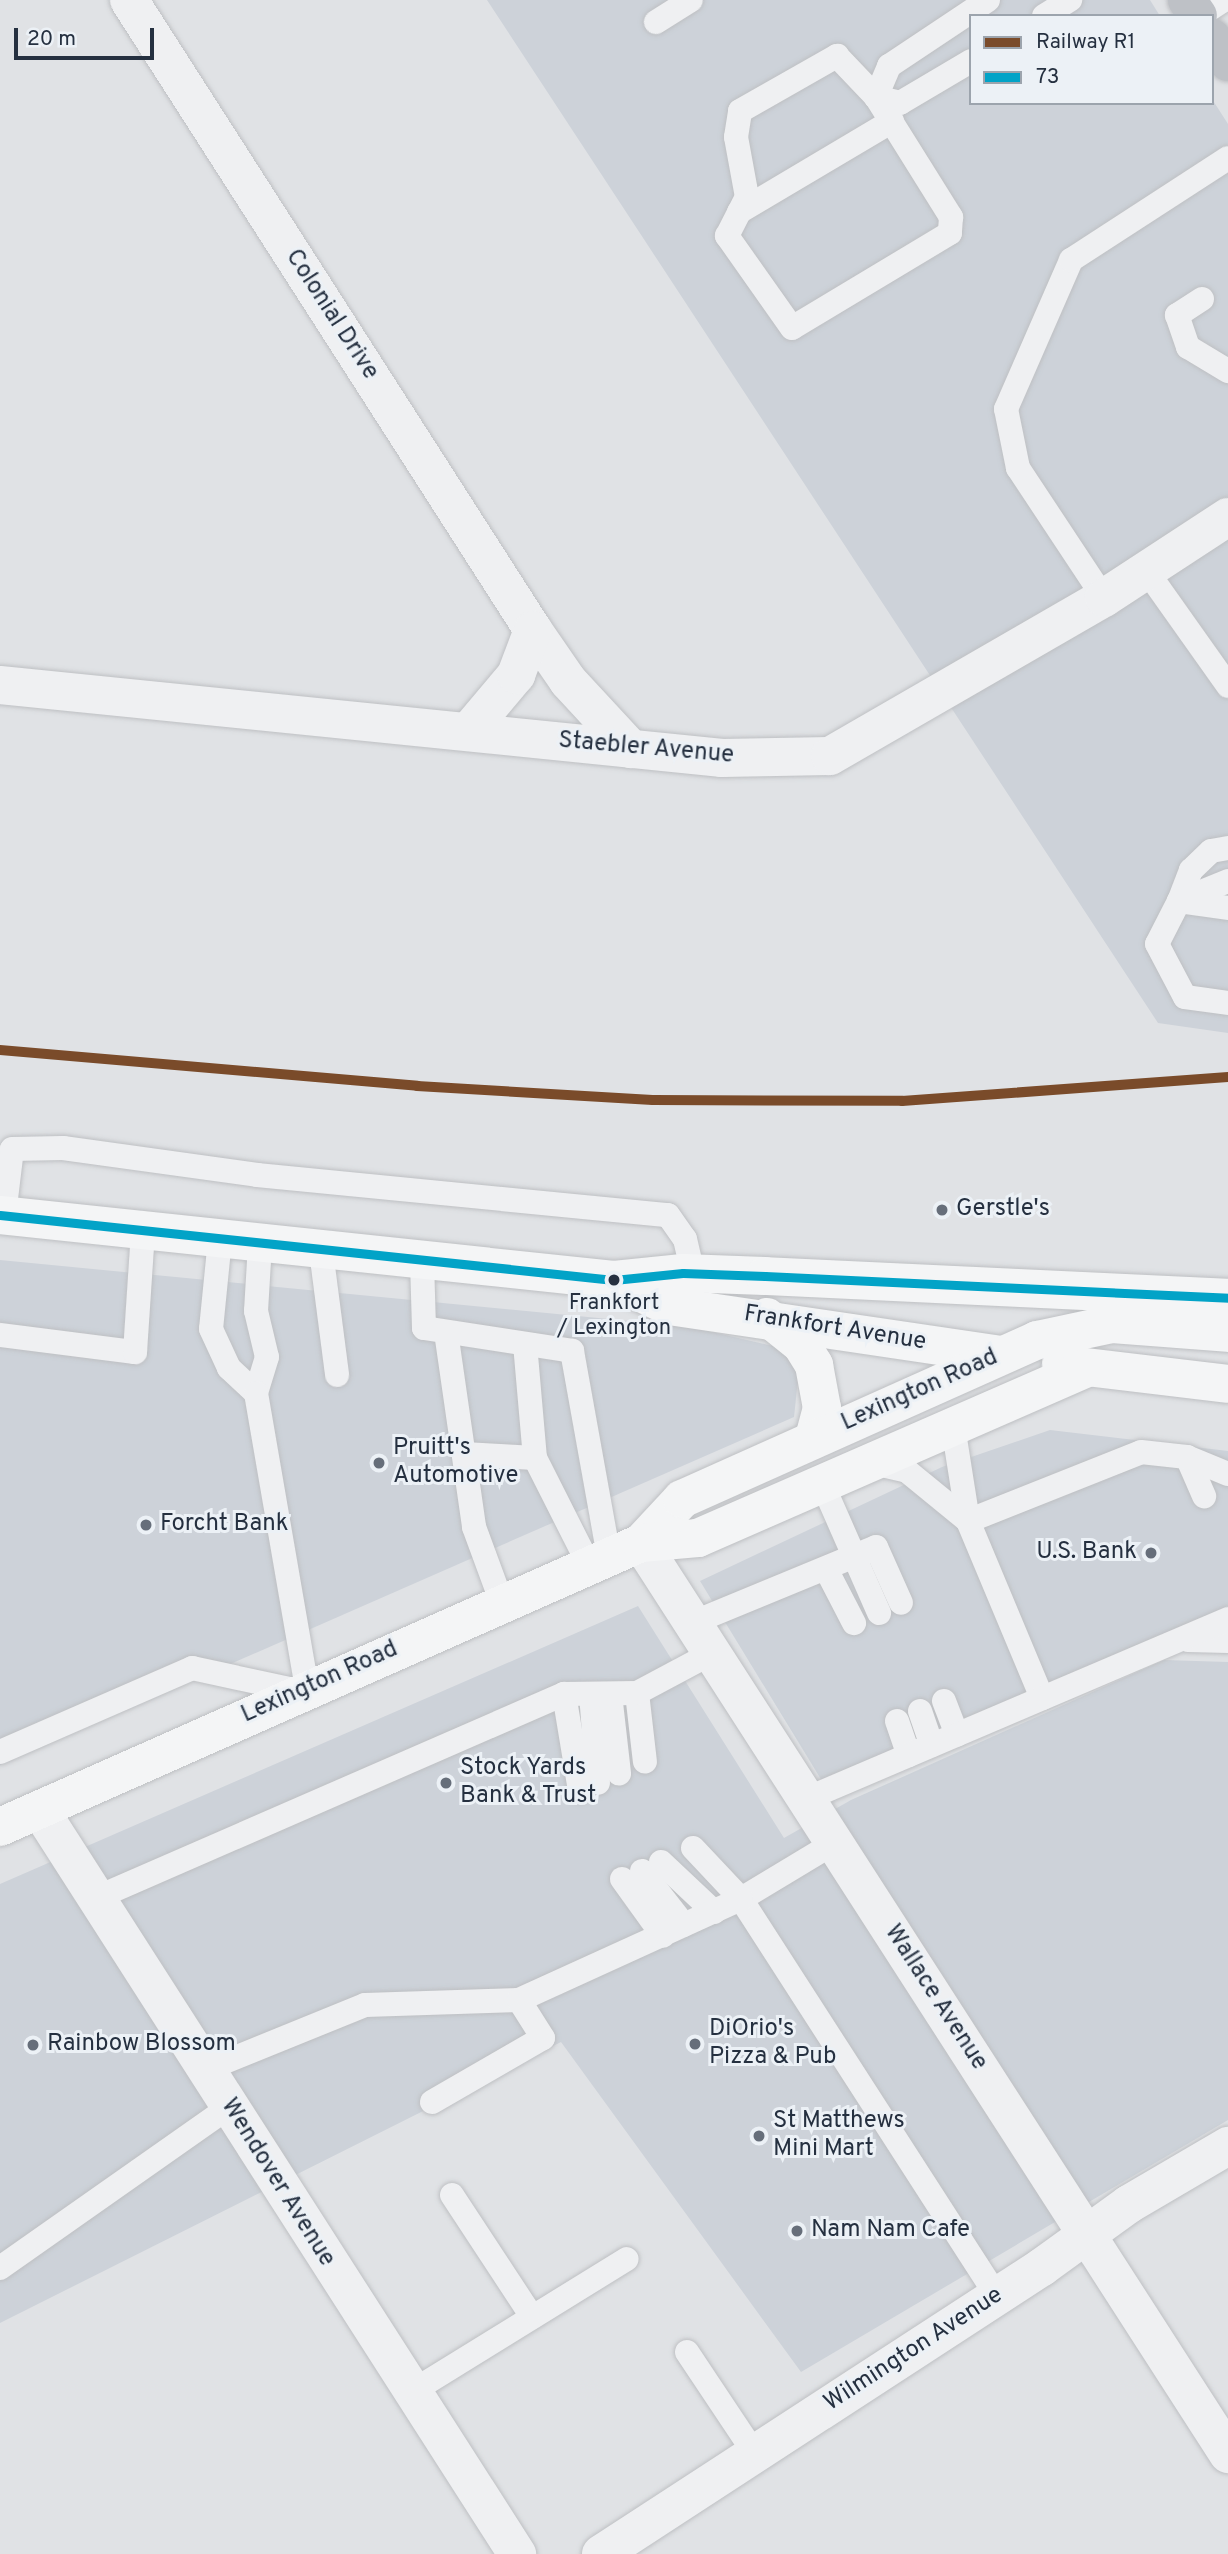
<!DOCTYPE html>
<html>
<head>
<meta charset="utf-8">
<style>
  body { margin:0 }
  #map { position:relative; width:1228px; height:2554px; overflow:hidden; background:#e0e2e5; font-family:Overpass,sans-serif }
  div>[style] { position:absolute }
  .built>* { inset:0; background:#cdd2d9 }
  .roads { filter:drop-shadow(0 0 2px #bec0c3) drop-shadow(0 0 2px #bec0c3) }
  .lane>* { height:24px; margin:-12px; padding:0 12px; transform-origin:12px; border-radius:12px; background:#eff0f2 }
  .street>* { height:38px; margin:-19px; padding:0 19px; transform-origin:19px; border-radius:19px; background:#eff0f2 }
  .secondary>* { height:38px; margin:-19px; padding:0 19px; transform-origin:19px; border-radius:19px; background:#bec1c6 }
  .primary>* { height:38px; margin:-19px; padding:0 19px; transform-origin:19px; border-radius:19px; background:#f4f5f6 }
  .bus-1>* { height:9px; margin:-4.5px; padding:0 4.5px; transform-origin:4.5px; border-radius:4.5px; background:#02a3c7 }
  .rail-1>* { height:10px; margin:-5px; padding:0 5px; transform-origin:5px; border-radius:5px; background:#7a4b2a }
  .dots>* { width:19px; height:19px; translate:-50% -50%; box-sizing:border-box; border:4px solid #ecf1f6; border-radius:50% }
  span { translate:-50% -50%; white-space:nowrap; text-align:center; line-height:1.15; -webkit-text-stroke:6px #ecf1f6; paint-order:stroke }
  .bus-label { font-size:22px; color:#253040 }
  .street-label { font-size:24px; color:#253040 }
  .poi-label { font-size:24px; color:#253040 }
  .left { translate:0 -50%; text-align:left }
  .right { translate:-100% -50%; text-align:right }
  .legend { position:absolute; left:969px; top:14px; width:245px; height:91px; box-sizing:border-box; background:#ecf1f6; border:2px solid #9ca4ad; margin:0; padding:9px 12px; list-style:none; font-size:21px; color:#253040 }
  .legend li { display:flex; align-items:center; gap:14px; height:35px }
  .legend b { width:35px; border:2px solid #9ca4ad }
  .scale { position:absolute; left:14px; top:28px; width:140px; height:32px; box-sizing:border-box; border:4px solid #253040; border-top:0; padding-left:9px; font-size:21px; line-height:24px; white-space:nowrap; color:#253040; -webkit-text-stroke:5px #ecf1f6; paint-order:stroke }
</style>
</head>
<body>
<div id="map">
  <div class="built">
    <div style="clip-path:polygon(487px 0,1150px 0,1160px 16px,971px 16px,971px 103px,1212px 103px,1212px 99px,1228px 124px,1228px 1033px,1158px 1023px)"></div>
    <div style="clip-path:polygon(0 1260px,691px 1327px,786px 1349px,799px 1370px,794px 1417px,0 1765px)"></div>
    <div style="clip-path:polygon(1050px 1430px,1228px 1451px,1228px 1652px,1166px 1650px,833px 1799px,700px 1581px,942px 1467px)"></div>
    <div style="clip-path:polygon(638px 1606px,784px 1838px,851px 1800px,1164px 1660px,1228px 1662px,1228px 2120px,801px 2372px,561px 2042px,0 2323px,0 1884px)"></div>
  </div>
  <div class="roads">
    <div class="lane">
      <div style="left:1044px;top:16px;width:31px;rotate:-32deg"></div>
      <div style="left:1199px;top:16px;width:30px;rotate:-33deg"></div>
      <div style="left:656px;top:22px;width:41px;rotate:-32.2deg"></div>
      <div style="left:837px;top:56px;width:57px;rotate:46.4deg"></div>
      <div style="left:876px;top:97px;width:142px;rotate:58deg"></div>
      <div style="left:951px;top:217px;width:16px;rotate:94deg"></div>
      <div style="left:950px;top:233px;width:184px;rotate:149deg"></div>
      <div style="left:792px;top:328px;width:113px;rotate:-125.2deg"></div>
      <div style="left:727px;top:236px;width:44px;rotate:-62.9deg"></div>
      <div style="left:747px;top:197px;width:61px;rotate:-100.4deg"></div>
      <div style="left:736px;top:137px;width:26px;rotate:-81deg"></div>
      <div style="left:740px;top:111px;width:112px;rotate:-29.6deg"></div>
      <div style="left:971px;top:61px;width:82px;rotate:149.4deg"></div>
      <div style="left:900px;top:103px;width:25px;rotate:-166deg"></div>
      <div style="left:876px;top:97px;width:34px;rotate:-67deg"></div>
      <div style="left:889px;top:66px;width:119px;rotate:-33.7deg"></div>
      <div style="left:739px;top:212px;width:178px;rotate:-30.7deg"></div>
      <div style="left:1202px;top:299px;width:30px;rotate:147deg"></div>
      <div style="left:1177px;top:315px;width:34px;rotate:71deg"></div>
      <div style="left:1188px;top:347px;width:47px;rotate:31deg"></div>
      <div style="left:1146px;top:570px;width:142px;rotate:54.7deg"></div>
      <div style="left:1104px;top:598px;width:156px;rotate:-123.5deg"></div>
      <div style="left:1018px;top:468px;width:60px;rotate:-101.5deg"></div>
      <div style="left:1006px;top:409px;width:163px;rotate:-66.4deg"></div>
      <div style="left:1071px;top:260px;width:187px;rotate:-33deg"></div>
      <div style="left:1228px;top:848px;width:17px;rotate:170deg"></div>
      <div style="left:1211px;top:851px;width:28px;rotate:136deg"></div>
      <div style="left:1191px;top:870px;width:33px;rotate:111deg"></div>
      <div style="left:1179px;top:901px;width:49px;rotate:8.1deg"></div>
      <div style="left:1228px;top:881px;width:53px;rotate:157.8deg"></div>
      <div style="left:1179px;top:901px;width:48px;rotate:117.1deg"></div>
      <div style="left:1157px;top:944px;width:60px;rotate:62.2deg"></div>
      <div style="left:1185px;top:997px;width:43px;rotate:7.9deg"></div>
      <div style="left:4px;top:1215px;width:66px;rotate:-83.1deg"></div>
      <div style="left:12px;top:1149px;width:51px;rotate:-1.1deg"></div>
      <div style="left:63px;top:1148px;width:196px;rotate:7.9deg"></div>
      <div style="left:257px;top:1175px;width:413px;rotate:5.6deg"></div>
      <div style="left:668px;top:1215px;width:29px;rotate:55deg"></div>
      <div style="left:685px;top:1239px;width:36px;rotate:77deg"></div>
      <div style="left:220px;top:1239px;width:90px;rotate:95.7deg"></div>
      <div style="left:211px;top:1329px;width:43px;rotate:65.2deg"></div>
      <div style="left:229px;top:1368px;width:37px;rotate:43deg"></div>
      <div style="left:260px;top:1244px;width:67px;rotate:93.4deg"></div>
      <div style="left:256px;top:1311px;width:47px;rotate:76.6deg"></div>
      <div style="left:267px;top:1357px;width:38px;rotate:107deg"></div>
      <div style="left:256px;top:1393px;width:299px;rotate:80.2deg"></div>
      <div style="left:321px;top:1251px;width:125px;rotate:82.6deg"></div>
      <div style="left:422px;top:1261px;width:67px;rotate:88.3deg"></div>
      <div style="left:424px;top:1328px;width:150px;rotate:8.8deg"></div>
      <div style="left:572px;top:1351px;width:209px;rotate:79.8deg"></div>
      <div style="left:446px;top:1332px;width:197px;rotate:81.8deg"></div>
      <div style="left:474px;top:1527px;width:81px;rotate:69.8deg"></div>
      <div style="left:0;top:1335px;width:136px;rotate:7.2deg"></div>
      <div style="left:135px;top:1352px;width:121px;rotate:-86.2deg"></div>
      <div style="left:525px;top:1344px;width:114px;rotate:85deg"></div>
      <div style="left:535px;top:1458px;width:120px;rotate:63.2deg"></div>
      <div style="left:953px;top:1426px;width:96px;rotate:81deg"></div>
      <div style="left:968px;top:1521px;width:192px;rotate:67.3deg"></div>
      <div style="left:464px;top:1454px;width:71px;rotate:3.2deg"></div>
      <div style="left:1187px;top:1457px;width:43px;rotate:66.4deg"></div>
      <div style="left:869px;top:1462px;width:39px;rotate:13deg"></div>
      <div style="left:907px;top:1471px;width:79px;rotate:39.3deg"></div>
      <div style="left:822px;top:1483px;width:142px;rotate:66.3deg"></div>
      <div style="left:968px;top:1521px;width:186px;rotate:-21.7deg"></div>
      <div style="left:1141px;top:1452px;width:46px;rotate:6.2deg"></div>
      <div style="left:1187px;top:1457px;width:44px;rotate:22.5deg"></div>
      <div style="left:826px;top:1569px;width:61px;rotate:62.6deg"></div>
      <div style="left:692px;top:1623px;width:199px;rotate:-22.4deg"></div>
      <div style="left:876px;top:1547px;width:61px;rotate:65.9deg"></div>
      <div style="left:1188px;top:1640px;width:40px;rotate:1.4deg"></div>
      <div style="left:637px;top:1693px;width:69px;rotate:83.4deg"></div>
      <div style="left:564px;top:1694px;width:98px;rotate:80.6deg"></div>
      <div style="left:591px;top:1694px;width:89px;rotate:85.5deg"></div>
      <div style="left:610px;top:1694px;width:80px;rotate:83.5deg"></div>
      <div style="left:944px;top:1701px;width:36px;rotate:69deg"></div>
      <div style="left:920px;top:1711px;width:36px;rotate:71deg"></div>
      <div style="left:897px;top:1721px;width:36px;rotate:71deg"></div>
      <div style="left:0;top:1752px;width:210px;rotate:-23.6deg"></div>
      <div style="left:192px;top:1668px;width:108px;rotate:12.2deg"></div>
      <div style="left:806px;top:1799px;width:459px;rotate:-23.1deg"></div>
      <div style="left:834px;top:1843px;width:109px;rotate:148.9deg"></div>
      <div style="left:741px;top:1899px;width:472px;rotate:57.2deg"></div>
      <div style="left:661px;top:1862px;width:73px;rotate:43.3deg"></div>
      <div style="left:642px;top:1871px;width:68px;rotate:52.1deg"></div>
      <div style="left:622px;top:1879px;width:70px;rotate:54.3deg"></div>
      <div style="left:96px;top:1898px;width:511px;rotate:-23.55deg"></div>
      <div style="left:564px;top:1694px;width:73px;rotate:-0.8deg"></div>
      <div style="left:637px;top:1693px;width:85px;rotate:-28.1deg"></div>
      <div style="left:205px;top:2070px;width:173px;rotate:-22.1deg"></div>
      <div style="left:365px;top:2005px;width:154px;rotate:-1.9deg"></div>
      <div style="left:519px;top:2000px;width:244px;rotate:-24.5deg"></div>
      <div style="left:741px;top:1899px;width:70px;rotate:-133.3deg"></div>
      <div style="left:432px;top:2102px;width:128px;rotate:-30deg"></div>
      <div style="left:543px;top:2038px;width:45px;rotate:-122.3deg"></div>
      <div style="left:452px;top:2195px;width:146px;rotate:56.7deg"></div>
      <div style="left:0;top:2268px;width:280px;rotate:-35.1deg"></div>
      <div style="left:687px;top:2352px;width:123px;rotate:56.3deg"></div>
      <div style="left:413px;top:2391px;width:251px;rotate:-31.7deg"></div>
    </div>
    <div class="street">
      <div style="left:129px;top:0;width:748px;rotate:57.33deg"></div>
      <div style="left:533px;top:630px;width:62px;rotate:55.5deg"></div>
      <div style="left:568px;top:681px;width:93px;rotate:47.2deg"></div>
      <div style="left:0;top:685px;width:726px;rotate:5.77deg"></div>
      <div style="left:722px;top:758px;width:108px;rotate:-1.1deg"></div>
      <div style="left:830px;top:756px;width:316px;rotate:-30deg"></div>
      <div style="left:1104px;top:598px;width:148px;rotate:-33.2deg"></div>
      <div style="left:468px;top:732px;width:75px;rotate:-49.9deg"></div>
      <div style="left:516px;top:675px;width:48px;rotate:-69.3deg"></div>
      <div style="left:641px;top:1543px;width:1084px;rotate:57.2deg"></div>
      <div style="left:40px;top:1810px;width:884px;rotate:57.33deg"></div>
      <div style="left:601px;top:2554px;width:526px;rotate:-33.06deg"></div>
      <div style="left:1042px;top:2267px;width:107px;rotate:-35.9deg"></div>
      <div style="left:1129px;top:2204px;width:115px;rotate:-30.4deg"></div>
    </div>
    <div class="secondary">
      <div style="left:1187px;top:0;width:19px;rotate:55deg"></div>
      <div style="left:1212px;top:38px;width:29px;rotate:56deg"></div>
    </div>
    <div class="primary">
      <div style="left:0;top:1215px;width:617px;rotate:6.04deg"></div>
      <div style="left:614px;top:1280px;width:69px;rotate:-5.8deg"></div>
      <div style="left:683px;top:1273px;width:82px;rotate:2.1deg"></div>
      <div style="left:765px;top:1276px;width:464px;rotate:2.7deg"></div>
      <div style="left:616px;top:1281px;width:59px;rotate:25.3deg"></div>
      <div style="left:669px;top:1306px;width:336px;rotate:8.4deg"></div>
      <div style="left:767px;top:1317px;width:43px;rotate:38.5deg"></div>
      <div style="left:801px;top:1344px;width:25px;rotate:58deg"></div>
      <div style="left:814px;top:1365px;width:44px;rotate:79.5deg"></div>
      <div style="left:822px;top:1408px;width:31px;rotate:105deg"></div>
      <div style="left:1061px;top:1364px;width:168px;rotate:6.8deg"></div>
      <div style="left:641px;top:1543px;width:60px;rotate:-47deg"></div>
      <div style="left:682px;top:1499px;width:389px;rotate:-24.1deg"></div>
      <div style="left:1037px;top:1340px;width:77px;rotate:-12deg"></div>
      <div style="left:1112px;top:1324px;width:116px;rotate:4.4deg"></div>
      <div style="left:0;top:1827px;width:701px;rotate:-23.9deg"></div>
      <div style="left:641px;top:1543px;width:57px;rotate:-5deg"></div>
      <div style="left:698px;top:1538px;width:425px;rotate:-23.6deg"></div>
    </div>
  </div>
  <div class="bus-1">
    <div style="left:0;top:1215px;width:617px;rotate:6.04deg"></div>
    <div style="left:614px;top:1280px;width:69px;rotate:-5.8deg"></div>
    <div style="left:683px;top:1273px;width:82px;rotate:2.1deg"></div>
    <div style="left:765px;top:1276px;width:464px;rotate:2.7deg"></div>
  </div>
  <div class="rail-1">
    <div style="left:0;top:1050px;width:419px;rotate:4.9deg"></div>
    <div style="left:417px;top:1086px;width:236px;rotate:3.4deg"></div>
    <div style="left:653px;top:1100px;width:249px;rotate:0.2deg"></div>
    <div style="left:902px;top:1101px;width:327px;rotate:-4.2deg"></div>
  </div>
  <div class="dots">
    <div style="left:942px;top:1210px;background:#666e7a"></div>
    <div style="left:614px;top:1280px;background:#253040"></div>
    <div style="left:379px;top:1463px;background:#666e7a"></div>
    <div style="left:146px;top:1525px;background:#666e7a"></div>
    <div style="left:1151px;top:1553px;background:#666e7a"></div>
    <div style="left:446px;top:1783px;background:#666e7a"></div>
    <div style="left:695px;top:2044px;background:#666e7a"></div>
    <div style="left:33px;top:2045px;background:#666e7a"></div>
    <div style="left:759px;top:2136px;background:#666e7a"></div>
    <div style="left:797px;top:2231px;background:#666e7a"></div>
  </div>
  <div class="bus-label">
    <span style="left:614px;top:1316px">Frankfort<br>/ Lexington</span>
  </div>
  <div class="street-label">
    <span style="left:331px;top:315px;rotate:57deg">Colonial Drive</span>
    <span style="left:646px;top:749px;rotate:5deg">Staebler Avenue</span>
    <span style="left:835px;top:1329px;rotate:9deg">Frankfort Avenue</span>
    <span style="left:920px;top:1391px;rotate:-24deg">Lexington Road</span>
    <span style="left:320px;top:1683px;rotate:-24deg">Lexington Road</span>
    <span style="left:935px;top:1998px;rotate:57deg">Wallace Avenue</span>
    <span style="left:277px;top:2183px;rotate:58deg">Wendover Avenue</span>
    <span style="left:914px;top:2350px;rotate:-33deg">Wilmington Avenue</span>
  </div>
  <div class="poi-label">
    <span class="left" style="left:956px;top:1210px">Gerstle's</span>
    <span class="left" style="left:393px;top:1463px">Pruitt's<br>Automotive</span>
    <span class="left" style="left:160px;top:1525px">Forcht Bank</span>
    <span class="right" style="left:1137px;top:1553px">U.S. Bank</span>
    <span class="left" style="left:460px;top:1783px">Stock Yards<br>Bank &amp; Trust</span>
    <span class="left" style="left:709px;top:2044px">DiOrio's<br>Pizza &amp; Pub</span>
    <span class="left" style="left:47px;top:2045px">Rainbow Blossom</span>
    <span class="left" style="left:773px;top:2136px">St Matthews<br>Mini Mart</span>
    <span class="left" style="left:811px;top:2231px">Nam Nam Cafe</span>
  </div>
  <ul class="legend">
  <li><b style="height:9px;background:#7a4b2a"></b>Railway R1</li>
  <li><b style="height:9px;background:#02a3c7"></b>73</li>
  </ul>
  <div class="scale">20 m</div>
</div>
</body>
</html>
